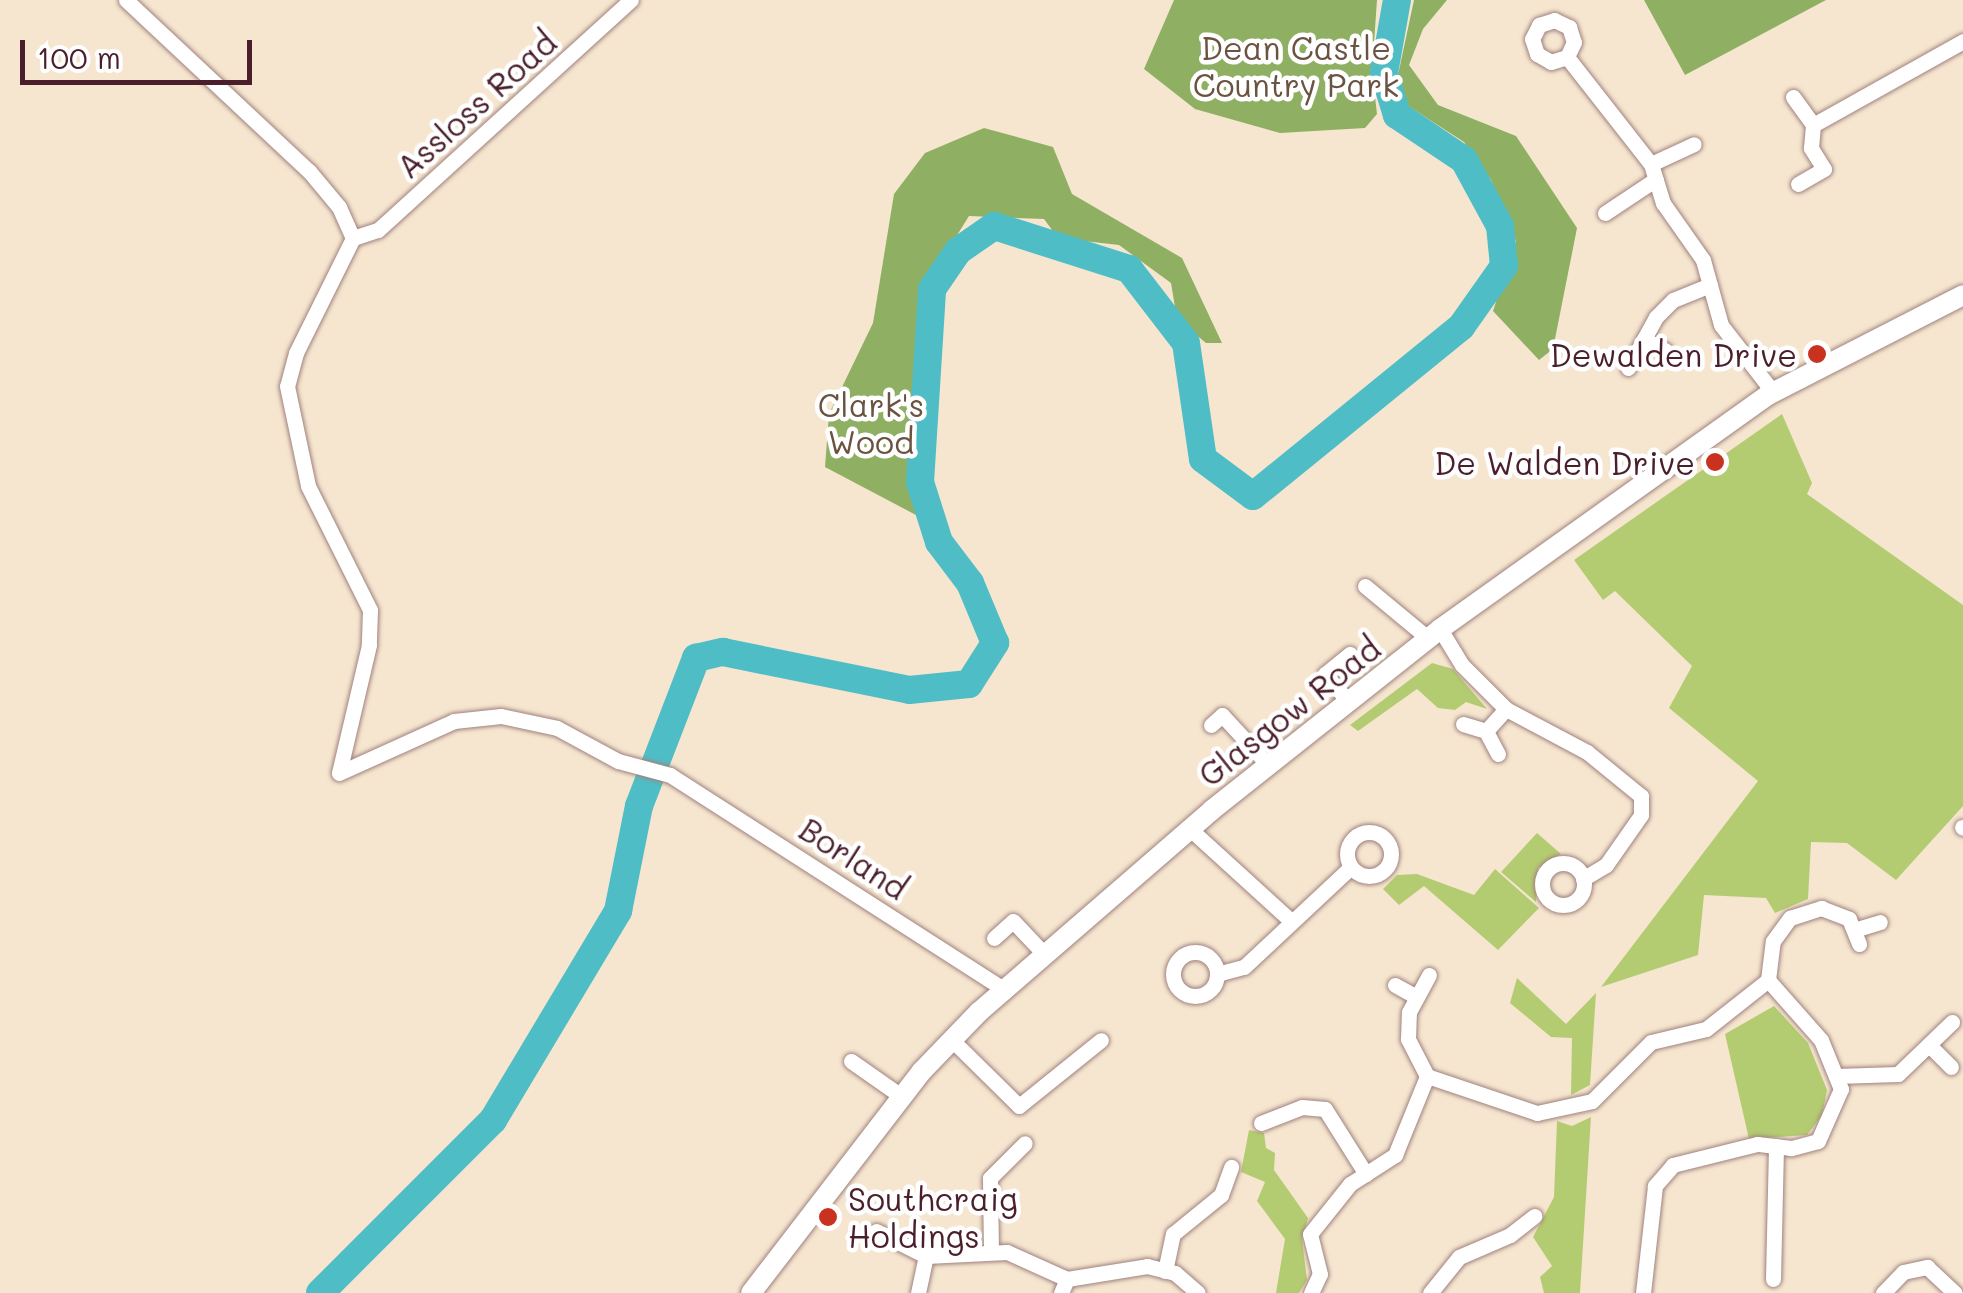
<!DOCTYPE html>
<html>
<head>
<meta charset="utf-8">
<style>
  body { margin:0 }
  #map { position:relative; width:1963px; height:1293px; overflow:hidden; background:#f6e6d0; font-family:Mali,sans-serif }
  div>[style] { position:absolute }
  .green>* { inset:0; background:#b4cc71 }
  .forest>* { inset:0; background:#8fb063 }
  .river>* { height:28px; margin:-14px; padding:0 14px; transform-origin:14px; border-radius:14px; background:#4fbdc6 }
  .roads { filter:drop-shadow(0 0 2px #a0827e) drop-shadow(0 0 2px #a0827e) }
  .street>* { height:15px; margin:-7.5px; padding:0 7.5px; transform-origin:7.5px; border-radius:7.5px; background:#fff }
  .street>.ring { margin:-7.5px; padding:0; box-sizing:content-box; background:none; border:15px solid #fff; border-radius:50% }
  .secondary>* { height:20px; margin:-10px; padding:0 10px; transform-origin:10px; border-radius:10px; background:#fff }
  .dots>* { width:28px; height:28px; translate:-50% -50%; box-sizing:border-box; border:5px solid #fff; border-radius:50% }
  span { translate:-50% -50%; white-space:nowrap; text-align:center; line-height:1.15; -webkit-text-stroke:9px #fff; paint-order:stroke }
  .park-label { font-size:32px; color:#6a5340 }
  .street-label { font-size:32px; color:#4a1f2b }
  .poi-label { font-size:32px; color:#4a1f2b }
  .right { translate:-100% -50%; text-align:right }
  .left { translate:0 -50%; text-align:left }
  .scale { position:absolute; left:20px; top:40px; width:232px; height:45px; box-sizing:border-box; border:5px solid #4a1f2b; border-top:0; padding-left:12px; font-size:30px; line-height:35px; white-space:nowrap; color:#4a1f2b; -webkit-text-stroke:8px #fff; paint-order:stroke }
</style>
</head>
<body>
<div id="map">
  <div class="green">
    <div style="clip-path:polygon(1782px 414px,1812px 483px,1807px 494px,1963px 605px,1963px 806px,1896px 880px,1847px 843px,1811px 842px,1808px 899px,1775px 913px,1766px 898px,1704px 895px,1698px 955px,1601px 987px,1758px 781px,1669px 708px,1692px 666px,1615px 591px,1603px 600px,1574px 560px)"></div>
    <div style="clip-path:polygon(1432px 663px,1453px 669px,1487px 709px,1466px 702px,1455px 710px,1438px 708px,1417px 689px,1358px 731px,1350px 725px)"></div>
    <div style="clip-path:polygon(1537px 833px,1561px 854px,1538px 868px,1536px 902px,1501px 872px)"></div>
    <div style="clip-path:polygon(1495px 869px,1539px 908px,1498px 950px,1424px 886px,1399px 905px,1383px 889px,1397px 875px,1417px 874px,1474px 895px)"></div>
    <div style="clip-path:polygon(1517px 978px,1566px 1024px,1596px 993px,1590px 1085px,1571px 1095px,1572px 1038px,1551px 1037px,1510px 1003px)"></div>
    <div style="clip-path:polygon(1774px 1006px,1808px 1043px,1827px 1090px,1822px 1115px,1807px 1135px,1749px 1139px,1725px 1034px)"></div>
    <div style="clip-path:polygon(1591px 1117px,1580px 1293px,1544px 1293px,1540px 1277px,1552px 1266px,1533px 1237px,1554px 1197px,1557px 1121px,1572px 1126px)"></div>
    <div style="clip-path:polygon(1249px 1130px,1264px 1133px,1266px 1148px,1275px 1153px,1274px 1170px,1308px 1218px,1302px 1239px,1307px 1280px,1299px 1293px,1276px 1293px,1285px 1239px,1257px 1201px,1265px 1182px,1241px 1172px)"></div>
  </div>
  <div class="forest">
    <div style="clip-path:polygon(1174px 0,1377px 0,1372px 72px,1377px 114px,1365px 128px,1280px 133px,1195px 109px,1144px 69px)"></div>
    <div style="clip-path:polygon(1414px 0,1447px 0,1423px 29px,1409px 65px,1438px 105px,1516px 136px,1577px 228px,1553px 349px,1539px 360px,1493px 311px,1516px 241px,1491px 180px,1464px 142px,1405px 104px,1398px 75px)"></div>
    <div style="clip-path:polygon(1644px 0,1826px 0,1685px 75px)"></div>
    <div style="clip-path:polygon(984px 128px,1053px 147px,1072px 194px,1182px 258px,1222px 343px,1206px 343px,1177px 319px,1171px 283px,1119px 245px,1058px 238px,1044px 219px,969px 216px,931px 277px,916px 331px,918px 402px,909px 470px,916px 515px,825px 467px,829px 414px,873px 323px,894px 194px,925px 153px)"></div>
  </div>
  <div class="river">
    <div style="left:320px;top:1293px;width:245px;rotate:-45deg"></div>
    <div style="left:493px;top:1120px;width:244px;rotate:-59.1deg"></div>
    <div style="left:618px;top:911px;width:107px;rotate:-78.7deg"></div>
    <div style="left:639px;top:806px;width:159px;rotate:-68.9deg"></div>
    <div style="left:696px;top:658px;width:28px;rotate:-13deg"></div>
    <div style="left:723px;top:652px;width:190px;rotate:11.5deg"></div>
    <div style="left:909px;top:690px;width:60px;rotate:-5.7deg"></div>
    <div style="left:969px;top:684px;width:49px;rotate:-57.6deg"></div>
    <div style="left:995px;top:643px;width:65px;rotate:-112.6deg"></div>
    <div style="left:970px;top:583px;width:51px;rotate:-127.1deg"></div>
    <div style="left:939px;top:542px;width:63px;rotate:-107.6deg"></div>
    <div style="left:920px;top:482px;width:193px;rotate:-86.4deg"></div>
    <div style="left:932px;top:289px;width:46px;rotate:-55.6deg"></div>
    <div style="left:958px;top:251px;width:44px;rotate:-34.8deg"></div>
    <div style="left:994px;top:226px;width:142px;rotate:17.7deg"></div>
    <div style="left:1129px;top:269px;width:93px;rotate:52.4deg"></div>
    <div style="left:1186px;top:343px;width:117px;rotate:81.7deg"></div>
    <div style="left:1203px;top:459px;width:62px;rotate:36.5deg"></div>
    <div style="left:1253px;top:496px;width:268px;rotate:-39.1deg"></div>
    <div style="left:1461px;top:327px;width:75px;rotate:-54.8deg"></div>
    <div style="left:1504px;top:266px;width:40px;rotate:-95.7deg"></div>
    <div style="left:1500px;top:226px;width:75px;rotate:-118.6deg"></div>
    <div style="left:1464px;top:160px;width:81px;rotate:-146.1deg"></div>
    <div style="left:1397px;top:115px;width:44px;rotate:-107.2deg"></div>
    <div style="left:1384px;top:73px;width:74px;rotate:-79.9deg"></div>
  </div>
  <div class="roads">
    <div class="street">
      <div style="left:126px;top:0;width:250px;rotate:43.1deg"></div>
      <div style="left:309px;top:171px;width:47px;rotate:50.2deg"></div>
      <div style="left:339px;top:207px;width:34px;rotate:66deg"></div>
      <div style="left:1567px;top:57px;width:17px;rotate:163deg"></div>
      <div style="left:1551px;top:62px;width:16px;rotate:-150deg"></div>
      <div style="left:1537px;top:54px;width:16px;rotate:-108deg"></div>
      <div style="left:1532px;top:39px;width:16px;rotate:-63deg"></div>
      <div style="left:1539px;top:25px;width:16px;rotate:-18deg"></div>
      <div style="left:1554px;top:20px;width:17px;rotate:25deg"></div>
      <div style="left:1569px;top:27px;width:16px;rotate:72deg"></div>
      <div style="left:1574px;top:42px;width:17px;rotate:115deg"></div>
      <div style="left:1567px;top:57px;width:136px;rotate:51.9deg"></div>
      <div style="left:1651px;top:164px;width:41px;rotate:72.9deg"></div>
      <div style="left:1663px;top:203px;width:70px;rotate:54.9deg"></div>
      <div style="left:1703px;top:260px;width:67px;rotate:74.5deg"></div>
      <div style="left:1721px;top:325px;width:85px;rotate:52.2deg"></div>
      <div style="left:1793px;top:97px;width:34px;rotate:54deg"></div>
      <div style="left:1813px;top:125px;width:172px;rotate:-29.2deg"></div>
      <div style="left:1651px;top:164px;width:47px;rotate:-24.9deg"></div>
      <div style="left:1798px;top:184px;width:30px;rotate:-30deg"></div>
      <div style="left:1824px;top:169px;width:25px;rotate:-122deg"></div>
      <div style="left:1811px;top:148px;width:23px;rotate:-85deg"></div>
      <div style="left:1605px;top:213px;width:61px;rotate:-33.7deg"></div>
      <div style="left:353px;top:238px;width:128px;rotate:116.4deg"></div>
      <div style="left:296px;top:353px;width:34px;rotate:105deg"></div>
      <div style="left:287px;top:386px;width:102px;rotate:78.1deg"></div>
      <div style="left:308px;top:486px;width:139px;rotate:63.4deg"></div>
      <div style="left:370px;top:610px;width:35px;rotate:92deg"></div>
      <div style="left:369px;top:645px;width:131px;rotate:103.2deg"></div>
      <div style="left:339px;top:773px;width:126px;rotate:-24.3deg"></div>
      <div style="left:454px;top:721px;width:47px;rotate:-6.1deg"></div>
      <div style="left:501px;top:716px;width:57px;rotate:12.1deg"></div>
      <div style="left:557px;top:728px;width:69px;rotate:28.4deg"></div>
      <div style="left:618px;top:761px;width:54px;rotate:15.1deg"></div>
      <div style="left:670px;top:775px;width:398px;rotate:32.7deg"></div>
      <div style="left:353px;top:238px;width:26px;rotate:-18deg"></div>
      <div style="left:378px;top:230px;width:342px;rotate:-42.3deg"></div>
      <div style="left:1644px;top:339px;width:24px;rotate:28deg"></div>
      <div style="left:1628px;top:368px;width:58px;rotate:-61.2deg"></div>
      <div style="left:1656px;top:317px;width:24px;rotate:-45deg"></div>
      <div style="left:1673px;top:300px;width:40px;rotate:-22deg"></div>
      <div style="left:1365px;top:586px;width:83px;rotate:39.6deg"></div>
      <div style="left:1440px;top:629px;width:42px;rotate:58.6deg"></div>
      <div style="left:1462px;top:665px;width:62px;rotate:45deg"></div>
      <div style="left:1506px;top:709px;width:92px;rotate:28deg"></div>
      <div style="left:1587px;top:752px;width:70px;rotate:39.2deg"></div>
      <div style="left:1641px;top:796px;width:19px;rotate:90deg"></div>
      <div style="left:1641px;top:815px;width:61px;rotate:125deg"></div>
      <div style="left:1606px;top:865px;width:27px;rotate:149deg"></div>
      <div style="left:1349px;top:702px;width:37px;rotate:-131deg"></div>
      <div style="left:1325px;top:674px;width:32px;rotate:-39deg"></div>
      <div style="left:1463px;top:724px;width:24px;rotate:17deg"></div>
      <div style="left:1211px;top:725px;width:15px;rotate:-42deg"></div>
      <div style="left:1222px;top:715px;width:69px;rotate:47.3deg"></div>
      <div style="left:1498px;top:754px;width:26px;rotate:-118deg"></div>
      <div style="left:1486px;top:731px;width:30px;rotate:-48deg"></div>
      <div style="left:1962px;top:827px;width:1px;rotate:45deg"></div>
      <div style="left:1190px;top:829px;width:137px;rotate:42.3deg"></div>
      <div class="ring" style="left:1347px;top:832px;width:29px;height:29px"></div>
      <div class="ring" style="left:1542px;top:863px;width:27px;height:27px"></div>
      <div style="left:1854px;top:930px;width:27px;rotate:-17deg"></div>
      <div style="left:994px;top:938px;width:25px;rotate:-42deg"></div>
      <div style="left:1013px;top:921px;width:47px;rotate:46.7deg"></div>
      <div class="ring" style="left:1173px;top:952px;width:29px;height:29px"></div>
      <div style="left:1217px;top:974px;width:28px;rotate:-15deg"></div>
      <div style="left:1244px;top:967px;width:146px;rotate:-43.1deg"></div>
      <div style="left:1768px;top:980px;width:39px;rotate:-83deg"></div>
      <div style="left:1773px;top:941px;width:29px;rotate:-54deg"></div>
      <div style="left:1790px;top:918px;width:33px;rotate:-18deg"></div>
      <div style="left:1821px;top:908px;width:30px;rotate:21deg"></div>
      <div style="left:1849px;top:919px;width:27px;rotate:68deg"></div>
      <div style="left:1395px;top:985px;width:25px;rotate:29deg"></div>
      <div style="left:952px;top:1040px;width:94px;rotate:44.6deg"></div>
      <div style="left:1019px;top:1106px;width:105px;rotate:-38.8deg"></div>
      <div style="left:1929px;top:1045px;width:31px;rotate:45deg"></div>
      <div style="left:851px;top:1061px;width:61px;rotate:35deg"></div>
      <div style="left:1427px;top:1076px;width:42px;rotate:-117.2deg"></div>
      <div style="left:1408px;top:1039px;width:27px;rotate:-88deg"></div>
      <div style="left:1409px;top:1012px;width:42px;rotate:-61.6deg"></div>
      <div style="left:1836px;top:1076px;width:62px;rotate:-1.8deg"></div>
      <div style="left:1898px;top:1074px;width:75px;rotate:-43.9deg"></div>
      <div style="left:1261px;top:1123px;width:44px;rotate:-21.3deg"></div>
      <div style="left:1302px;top:1107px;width:23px;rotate:5deg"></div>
      <div style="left:1325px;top:1109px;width:77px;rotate:57.8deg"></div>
      <div style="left:876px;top:1231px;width:56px;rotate:26.6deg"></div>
      <div style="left:926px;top:1256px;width:81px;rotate:-2.8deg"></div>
      <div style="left:1007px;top:1252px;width:66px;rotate:24.2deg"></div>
      <div style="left:991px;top:1252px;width:74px;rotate:-90.8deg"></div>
      <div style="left:990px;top:1178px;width:49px;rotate:-45deg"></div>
      <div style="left:1165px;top:1271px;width:38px;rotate:-78deg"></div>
      <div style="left:1173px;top:1234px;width:62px;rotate:-39.1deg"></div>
      <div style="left:1221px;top:1195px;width:30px;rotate:-70deg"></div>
      <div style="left:1773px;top:1279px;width:133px;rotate:-88.7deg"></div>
      <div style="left:918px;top:1293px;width:38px;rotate:-78deg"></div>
      <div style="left:1061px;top:1293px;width:15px;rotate:-67deg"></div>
      <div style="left:1067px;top:1279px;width:81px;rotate:-9.2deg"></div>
      <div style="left:1147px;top:1266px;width:29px;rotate:14deg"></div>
      <div style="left:1175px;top:1273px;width:30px;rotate:41deg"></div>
      <div style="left:1311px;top:1293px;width:21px;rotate:-65deg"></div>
      <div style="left:1320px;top:1274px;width:41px;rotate:-104deg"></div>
      <div style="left:1310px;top:1234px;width:64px;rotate:-51.3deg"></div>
      <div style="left:1350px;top:1184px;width:54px;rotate:-32.8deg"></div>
      <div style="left:1395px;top:1155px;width:85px;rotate:-67.9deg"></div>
      <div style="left:1427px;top:1076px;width:116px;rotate:18.6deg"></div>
      <div style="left:1537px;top:1113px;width:56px;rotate:-12.3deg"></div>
      <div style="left:1592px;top:1101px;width:83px;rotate:-45deg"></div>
      <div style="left:1651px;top:1042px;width:57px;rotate:-13.3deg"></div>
      <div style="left:1706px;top:1029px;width:79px;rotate:-38.3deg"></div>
      <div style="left:1768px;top:980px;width:80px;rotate:48.5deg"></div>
      <div style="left:1821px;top:1040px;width:53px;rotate:67.8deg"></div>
      <div style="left:1841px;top:1089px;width:57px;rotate:113.9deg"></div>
      <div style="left:1818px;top:1141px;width:28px;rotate:165deg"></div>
      <div style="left:1791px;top:1148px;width:34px;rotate:-173deg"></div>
      <div style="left:1757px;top:1144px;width:87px;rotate:166deg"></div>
      <div style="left:1673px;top:1165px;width:28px;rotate:131deg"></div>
      <div style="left:1655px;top:1186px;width:108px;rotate:96.4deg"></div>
      <div style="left:1430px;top:1293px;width:46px;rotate:-51.1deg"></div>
      <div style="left:1459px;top:1257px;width:56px;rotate:-23.3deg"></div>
      <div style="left:1510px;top:1235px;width:31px;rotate:-38deg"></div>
      <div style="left:1883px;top:1293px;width:29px;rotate:-46deg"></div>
      <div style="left:1903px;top:1272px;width:25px;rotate:-12deg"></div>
      <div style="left:1927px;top:1267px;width:38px;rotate:43deg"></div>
    </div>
    <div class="secondary">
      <div style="left:751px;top:1293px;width:280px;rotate:-52.4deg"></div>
      <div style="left:922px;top:1071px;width:82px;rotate:-46deg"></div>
      <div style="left:979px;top:1012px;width:308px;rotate:-40.9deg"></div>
      <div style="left:1212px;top:810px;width:291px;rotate:-38.4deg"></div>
      <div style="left:1440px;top:629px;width:403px;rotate:-35.5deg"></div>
      <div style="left:1768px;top:395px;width:219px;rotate:-27.1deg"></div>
    </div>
  </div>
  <div class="dots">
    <div style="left:1817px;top:354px;background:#c8321e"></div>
    <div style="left:1715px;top:462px;background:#c8321e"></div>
    <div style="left:828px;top:1217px;background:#c8321e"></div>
  </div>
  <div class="park-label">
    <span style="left:1296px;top:66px">Dean Castle<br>Country Park</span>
    <span style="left:871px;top:423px">Clark's<br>Wood</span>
  </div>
  <div class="street-label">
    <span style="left:476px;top:104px;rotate:-42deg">Assloss Road</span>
    <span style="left:1289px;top:711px;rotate:-38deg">Glasgow Road</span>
    <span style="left:854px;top:858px;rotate:33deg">Borland</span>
  </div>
  <div class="poi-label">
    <span class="right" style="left:1797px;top:354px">Dewalden Drive</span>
    <span class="right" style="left:1695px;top:462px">De Walden Drive</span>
    <span class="left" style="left:848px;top:1217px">Southcraig<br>Holdings</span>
  </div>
  <div class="scale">100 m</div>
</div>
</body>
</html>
